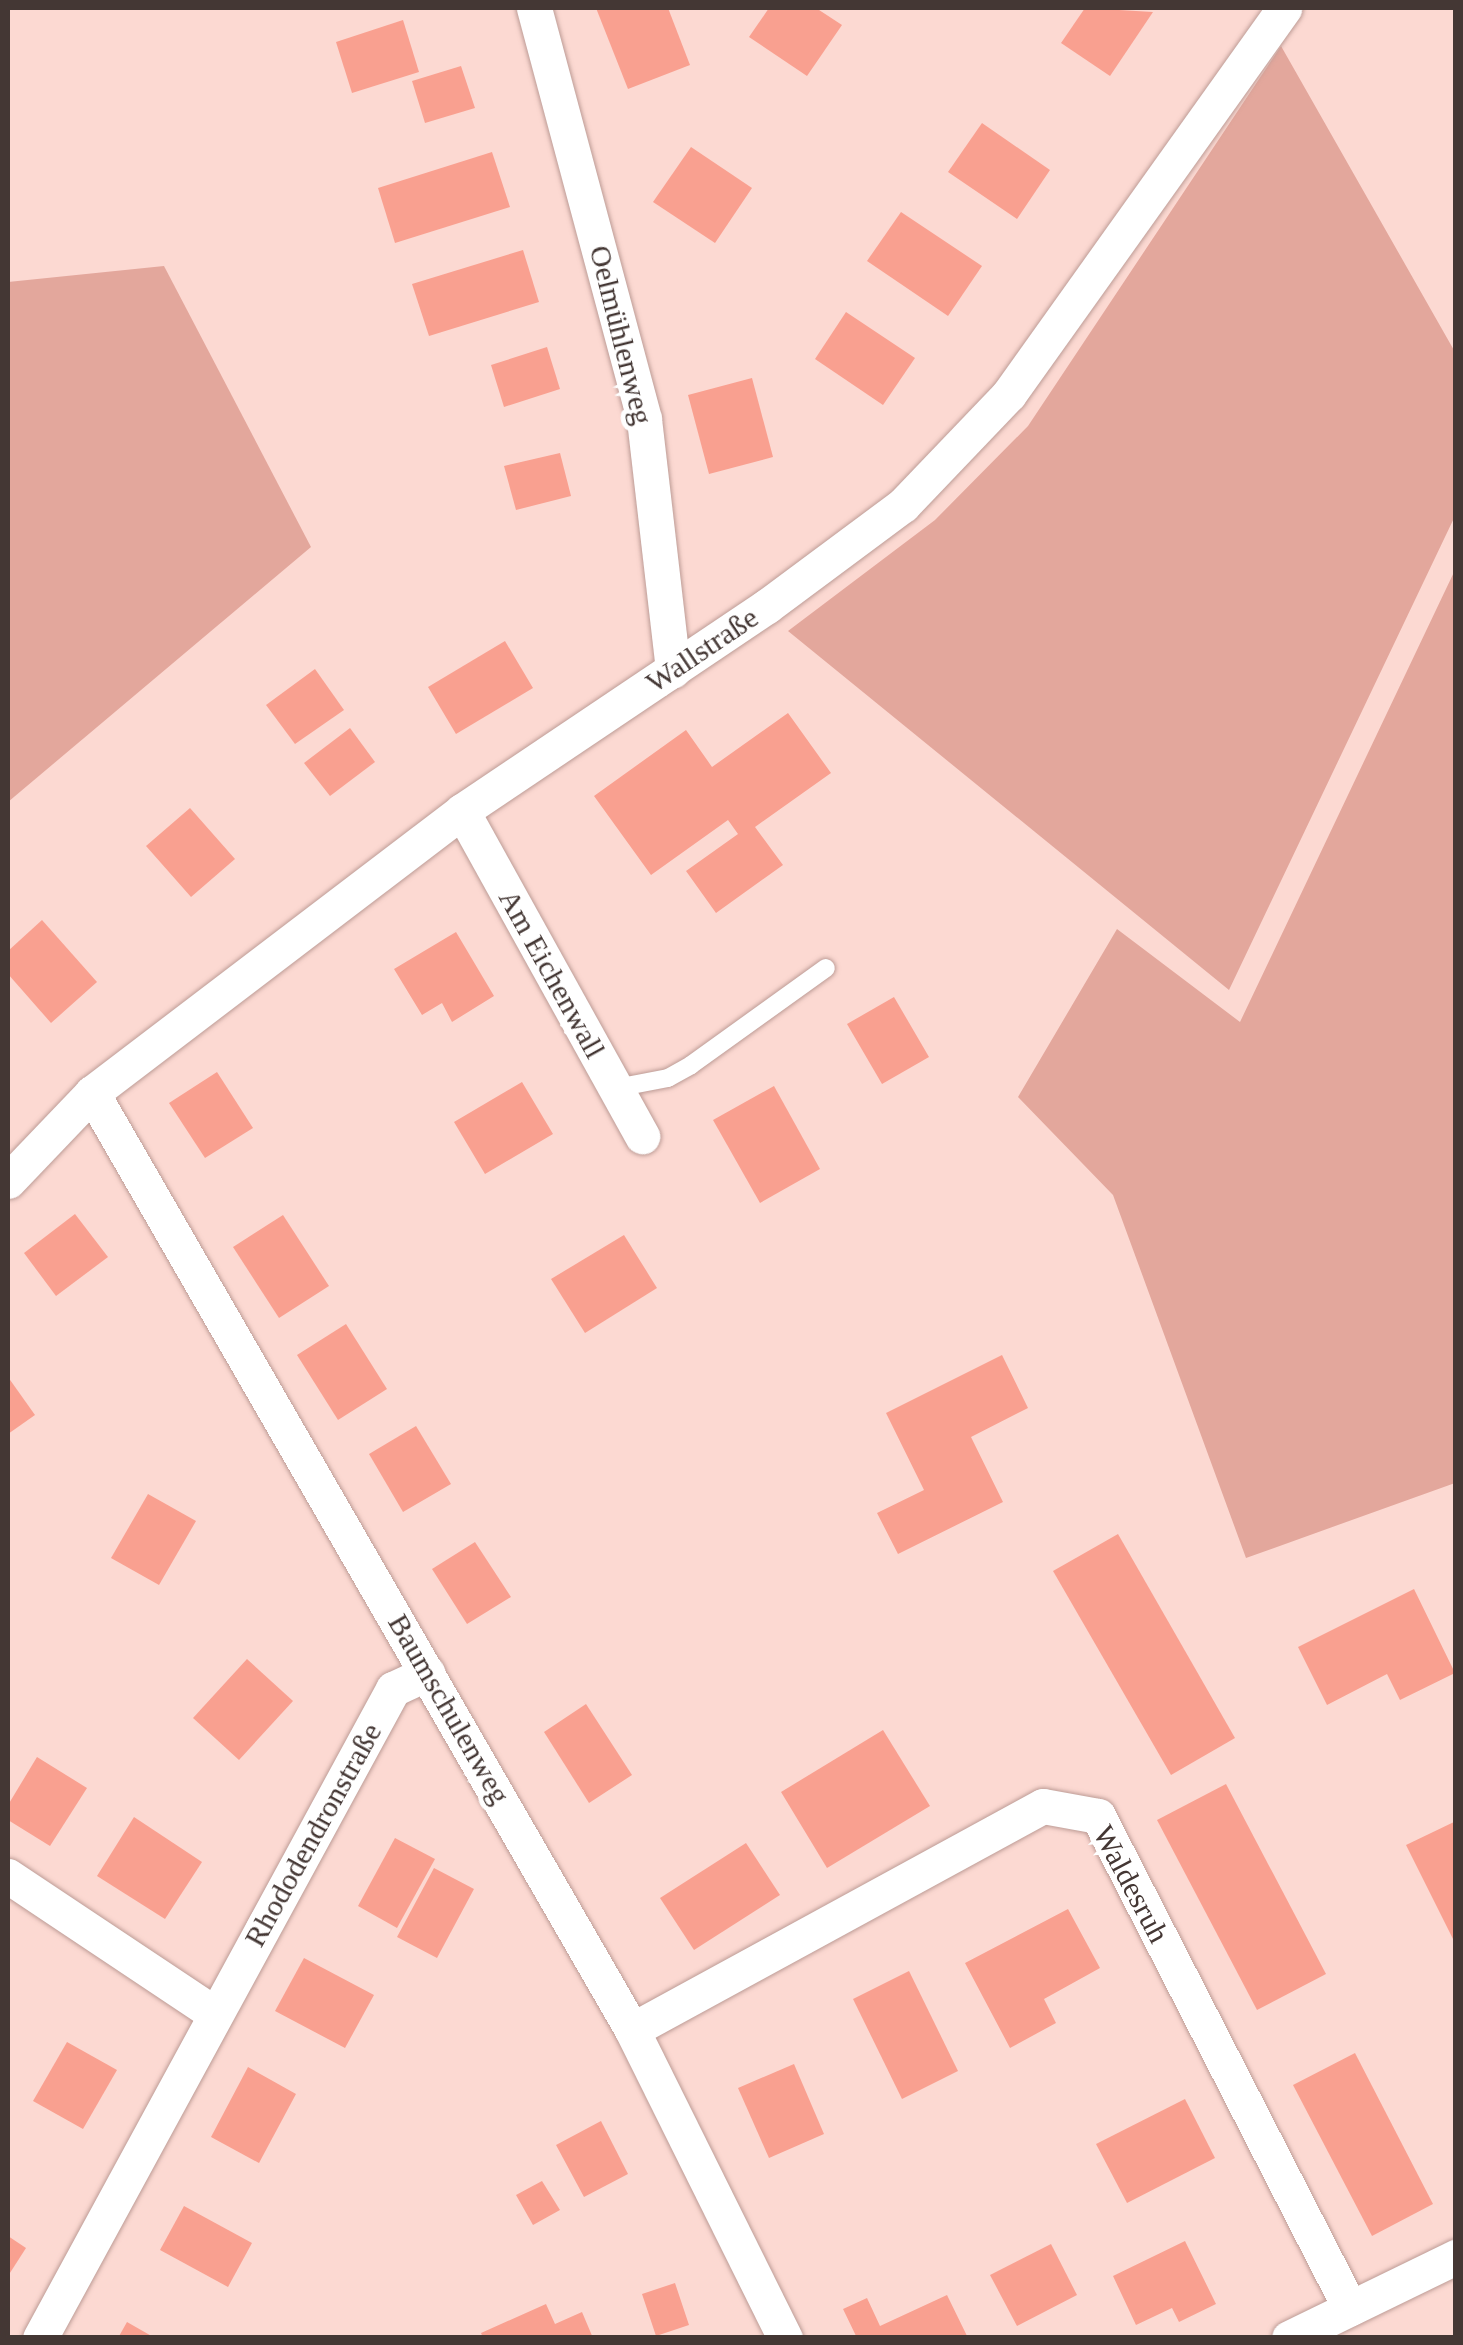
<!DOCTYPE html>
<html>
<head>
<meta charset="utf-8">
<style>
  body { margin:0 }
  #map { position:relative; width:1463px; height:2345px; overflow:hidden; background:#fcd9d2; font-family:"Times New Roman",serif }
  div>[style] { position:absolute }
  .green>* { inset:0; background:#e3a79c }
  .building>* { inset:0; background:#f9a090 }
  .roads { filter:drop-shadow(0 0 2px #bd9c96) drop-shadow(0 0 2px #bd9c96) }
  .lane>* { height:18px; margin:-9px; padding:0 9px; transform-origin:9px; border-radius:9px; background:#fff }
  .street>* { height:35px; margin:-17.5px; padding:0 17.5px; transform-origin:17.5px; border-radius:17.5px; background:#fff }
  span { translate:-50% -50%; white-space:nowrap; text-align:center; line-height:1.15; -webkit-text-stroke:10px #fff; paint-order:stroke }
  .street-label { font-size:30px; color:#443734 }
  .frame { position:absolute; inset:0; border:10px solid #443734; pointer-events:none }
</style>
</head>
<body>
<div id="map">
  <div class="green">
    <div style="clip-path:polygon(1281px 46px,1455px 352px,1455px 516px,1229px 990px,788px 631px,935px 520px,1028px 426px)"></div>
    <div style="clip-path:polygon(164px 266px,311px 547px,8px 802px,8px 282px)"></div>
    <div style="clip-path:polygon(1455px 570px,1455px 1483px,1246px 1558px,1113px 1195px,1018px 1097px,1117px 929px,1240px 1022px)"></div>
  </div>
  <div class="building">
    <div style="clip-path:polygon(596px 8px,668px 8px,690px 65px,628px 89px)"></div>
    <div style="clip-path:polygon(769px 8px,816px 8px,842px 25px,807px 76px,749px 37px)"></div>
    <div style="clip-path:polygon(1085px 8px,1153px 12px,1110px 76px,1061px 43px)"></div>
    <div style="clip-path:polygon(403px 20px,419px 72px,352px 93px,336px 42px)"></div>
    <div style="clip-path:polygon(461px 66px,475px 108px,425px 123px,412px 81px)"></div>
    <div style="clip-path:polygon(982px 123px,1050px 170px,1017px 219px,948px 172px)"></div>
    <div style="clip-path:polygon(691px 147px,752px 188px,715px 243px,653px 202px)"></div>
    <div style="clip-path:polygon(492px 152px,510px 207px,395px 243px,378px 188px)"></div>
    <div style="clip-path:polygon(901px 212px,982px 266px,948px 316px,867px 261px)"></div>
    <div style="clip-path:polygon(523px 250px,539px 302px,429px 336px,412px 284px)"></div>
    <div style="clip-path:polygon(846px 312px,915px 358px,883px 405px,815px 359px)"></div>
    <div style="clip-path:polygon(547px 347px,560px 389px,504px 407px,491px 365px)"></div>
    <div style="clip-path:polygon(752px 378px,773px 457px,709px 474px,688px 395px)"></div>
    <div style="clip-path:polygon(560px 453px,571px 496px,516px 510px,504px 466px)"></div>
    <div style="clip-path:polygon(505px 641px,533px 688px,456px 734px,428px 687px)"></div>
    <div style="clip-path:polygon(315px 669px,344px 710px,295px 744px,266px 705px)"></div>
    <div style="clip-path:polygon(788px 713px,831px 773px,755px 827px,783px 865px,716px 913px,686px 871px,738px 834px,728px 820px,651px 875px,594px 796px,686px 730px,712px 767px)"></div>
    <div style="clip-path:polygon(350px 728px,375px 762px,330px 796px,304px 763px)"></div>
    <div style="clip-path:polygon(190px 808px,235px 859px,191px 897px,146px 846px)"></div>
    <div style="clip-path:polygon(42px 920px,97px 982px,51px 1023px,8px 974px,8px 951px)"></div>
    <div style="clip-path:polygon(456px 932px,494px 996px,452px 1022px,442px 1003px,422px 1015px,394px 969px)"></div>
    <div style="clip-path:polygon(894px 997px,929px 1057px,882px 1084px,847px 1024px)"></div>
    <div style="clip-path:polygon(217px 1072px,253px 1128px,205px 1158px,169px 1103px)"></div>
    <div style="clip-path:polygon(522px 1082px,553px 1134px,485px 1174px,454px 1122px)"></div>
    <div style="clip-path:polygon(774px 1086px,820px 1169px,760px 1203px,713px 1120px)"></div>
    <div style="clip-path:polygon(75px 1214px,108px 1257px,56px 1296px,24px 1253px)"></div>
    <div style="clip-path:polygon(283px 1215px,329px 1286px,279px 1318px,233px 1247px)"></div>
    <div style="clip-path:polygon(624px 1235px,657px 1288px,585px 1333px,551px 1279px)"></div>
    <div style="clip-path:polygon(346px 1324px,387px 1389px,338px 1420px,297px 1355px)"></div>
    <div style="clip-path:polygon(1002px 1355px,1028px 1408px,971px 1437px,1003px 1502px,898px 1554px,877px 1513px,924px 1490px,886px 1413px)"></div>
    <div style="clip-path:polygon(8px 1377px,35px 1415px,8px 1434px)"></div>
    <div style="clip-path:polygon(416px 1426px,451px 1484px,403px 1512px,369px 1454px)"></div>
    <div style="clip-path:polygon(148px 1494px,196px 1521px,159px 1585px,111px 1558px)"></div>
    <div style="clip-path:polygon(1118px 1534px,1235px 1738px,1171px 1775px,1053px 1571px)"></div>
    <div style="clip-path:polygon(475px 1542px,511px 1597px,467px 1624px,432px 1569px)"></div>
    <div style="clip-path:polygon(1414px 1589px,1455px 1673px,1400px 1700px,1387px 1674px,1327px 1705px,1298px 1647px)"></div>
    <div style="clip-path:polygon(247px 1659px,293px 1701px,239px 1760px,193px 1718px)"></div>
    <div style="clip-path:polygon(586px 1704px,632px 1775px,589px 1803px,544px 1732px)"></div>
    <div style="clip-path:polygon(883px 1730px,930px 1806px,827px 1868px,781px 1792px)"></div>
    <div style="clip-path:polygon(37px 1757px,87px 1788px,50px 1846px,8px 1820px,8px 1805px)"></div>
    <div style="clip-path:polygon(1226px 1784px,1326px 1974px,1257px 2010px,1157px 1820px)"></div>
    <div style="clip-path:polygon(134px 1817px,202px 1862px,165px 1919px,97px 1876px)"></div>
    <div style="clip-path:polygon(1456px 1821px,1456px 1945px,1406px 1845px)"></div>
    <div style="clip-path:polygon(395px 1838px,435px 1859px,397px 1928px,358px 1906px)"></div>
    <div style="clip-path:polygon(746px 1843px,780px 1895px,694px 1950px,660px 1898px)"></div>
    <div style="clip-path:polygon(434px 1868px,474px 1889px,437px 1958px,397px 1937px)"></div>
    <div style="clip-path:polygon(1068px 1909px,1100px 1968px,1044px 1999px,1056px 2023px,1010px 2048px,965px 1963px)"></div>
    <div style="clip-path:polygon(304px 1958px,374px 1995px,345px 2048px,275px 2011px)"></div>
    <div style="clip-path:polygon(909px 1971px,958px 2071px,902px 2099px,853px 1999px)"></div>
    <div style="clip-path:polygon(67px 2042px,117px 2070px,83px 2129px,33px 2101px)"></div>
    <div style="clip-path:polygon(1355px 2053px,1433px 2204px,1372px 2236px,1293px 2085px)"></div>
    <div style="clip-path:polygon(794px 2064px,824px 2134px,769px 2158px,738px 2088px)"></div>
    <div style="clip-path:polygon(248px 2067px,296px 2094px,259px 2163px,211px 2137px)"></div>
    <div style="clip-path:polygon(1185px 2099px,1215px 2158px,1127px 2203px,1096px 2144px)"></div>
    <div style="clip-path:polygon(601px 2121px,628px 2174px,584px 2197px,556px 2145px)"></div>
    <div style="clip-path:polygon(542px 2181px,560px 2210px,533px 2225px,516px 2195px)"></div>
    <div style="clip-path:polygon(184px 2206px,252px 2243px,228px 2287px,160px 2250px)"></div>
    <div style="clip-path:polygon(8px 2236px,26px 2248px,8px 2276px)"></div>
    <div style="clip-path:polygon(1185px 2241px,1216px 2304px,1179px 2322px,1172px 2308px,1136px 2325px,1113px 2276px)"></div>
    <div style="clip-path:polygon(1051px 2244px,1077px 2295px,1017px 2326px,990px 2275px)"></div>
    <div style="clip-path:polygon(675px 2283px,689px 2325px,656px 2336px,642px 2294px)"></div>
    <div style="clip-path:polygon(947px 2295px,968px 2338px,857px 2338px,843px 2309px,867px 2298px,880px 2326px)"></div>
    <div style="clip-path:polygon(546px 2304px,555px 2324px,582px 2312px,593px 2338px,483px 2338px,481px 2333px)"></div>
    <div style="clip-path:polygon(127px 2322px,155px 2338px,118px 2338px)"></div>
  </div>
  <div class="roads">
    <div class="lane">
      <div style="left:616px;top:1088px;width:53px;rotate:-10.9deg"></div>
      <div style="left:668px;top:1078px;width:26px;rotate:-29deg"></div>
      <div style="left:691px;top:1065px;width:166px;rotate:-35.7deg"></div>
    </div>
    <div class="street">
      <div style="left:534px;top:8px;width:425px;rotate:75deg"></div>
      <div style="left:644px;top:419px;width:253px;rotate:83.4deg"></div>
      <div style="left:462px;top:811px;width:372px;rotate:61deg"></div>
      <div style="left:92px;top:1093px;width:1081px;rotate:60.04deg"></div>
      <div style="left:632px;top:2030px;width:344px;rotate:63.6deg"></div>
      <div style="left:8px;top:1181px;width:122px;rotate:-46.3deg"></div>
      <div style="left:92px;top:1093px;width:465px;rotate:-37.3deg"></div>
      <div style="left:462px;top:811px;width:367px;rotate:-33.9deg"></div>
      <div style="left:767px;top:606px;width:169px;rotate:-36.6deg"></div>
      <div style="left:903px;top:505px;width:153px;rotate:-46.3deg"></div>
      <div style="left:1009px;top:394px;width:474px;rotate:-54.5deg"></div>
      <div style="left:8px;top:1876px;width:249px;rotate:33.7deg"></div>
      <div style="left:632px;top:2030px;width:468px;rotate:-28.6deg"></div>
      <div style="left:1043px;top:1806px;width:56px;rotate:10.3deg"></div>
      <div style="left:1098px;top:1816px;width:553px;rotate:62.88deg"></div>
      <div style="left:40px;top:2338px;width:739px;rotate:-61.46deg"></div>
      <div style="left:393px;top:1689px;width:38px;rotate:-25deg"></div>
      <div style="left:1289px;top:2338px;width:186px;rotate:-25.9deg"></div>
    </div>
  </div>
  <div class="street-label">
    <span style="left:621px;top:335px;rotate:76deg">Oelmühlenweg</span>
    <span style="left:702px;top:650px;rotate:-34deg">Wallstraße</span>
    <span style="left:552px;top:974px;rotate:61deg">Am Eichenwall</span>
    <span style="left:449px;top:1709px;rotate:60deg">Baumschulenweg</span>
    <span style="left:313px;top:1835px;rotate:-61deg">Rhododendronstraße</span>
    <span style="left:1131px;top:1884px;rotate:62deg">Waldesruh</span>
  </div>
  <div class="frame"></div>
</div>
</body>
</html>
